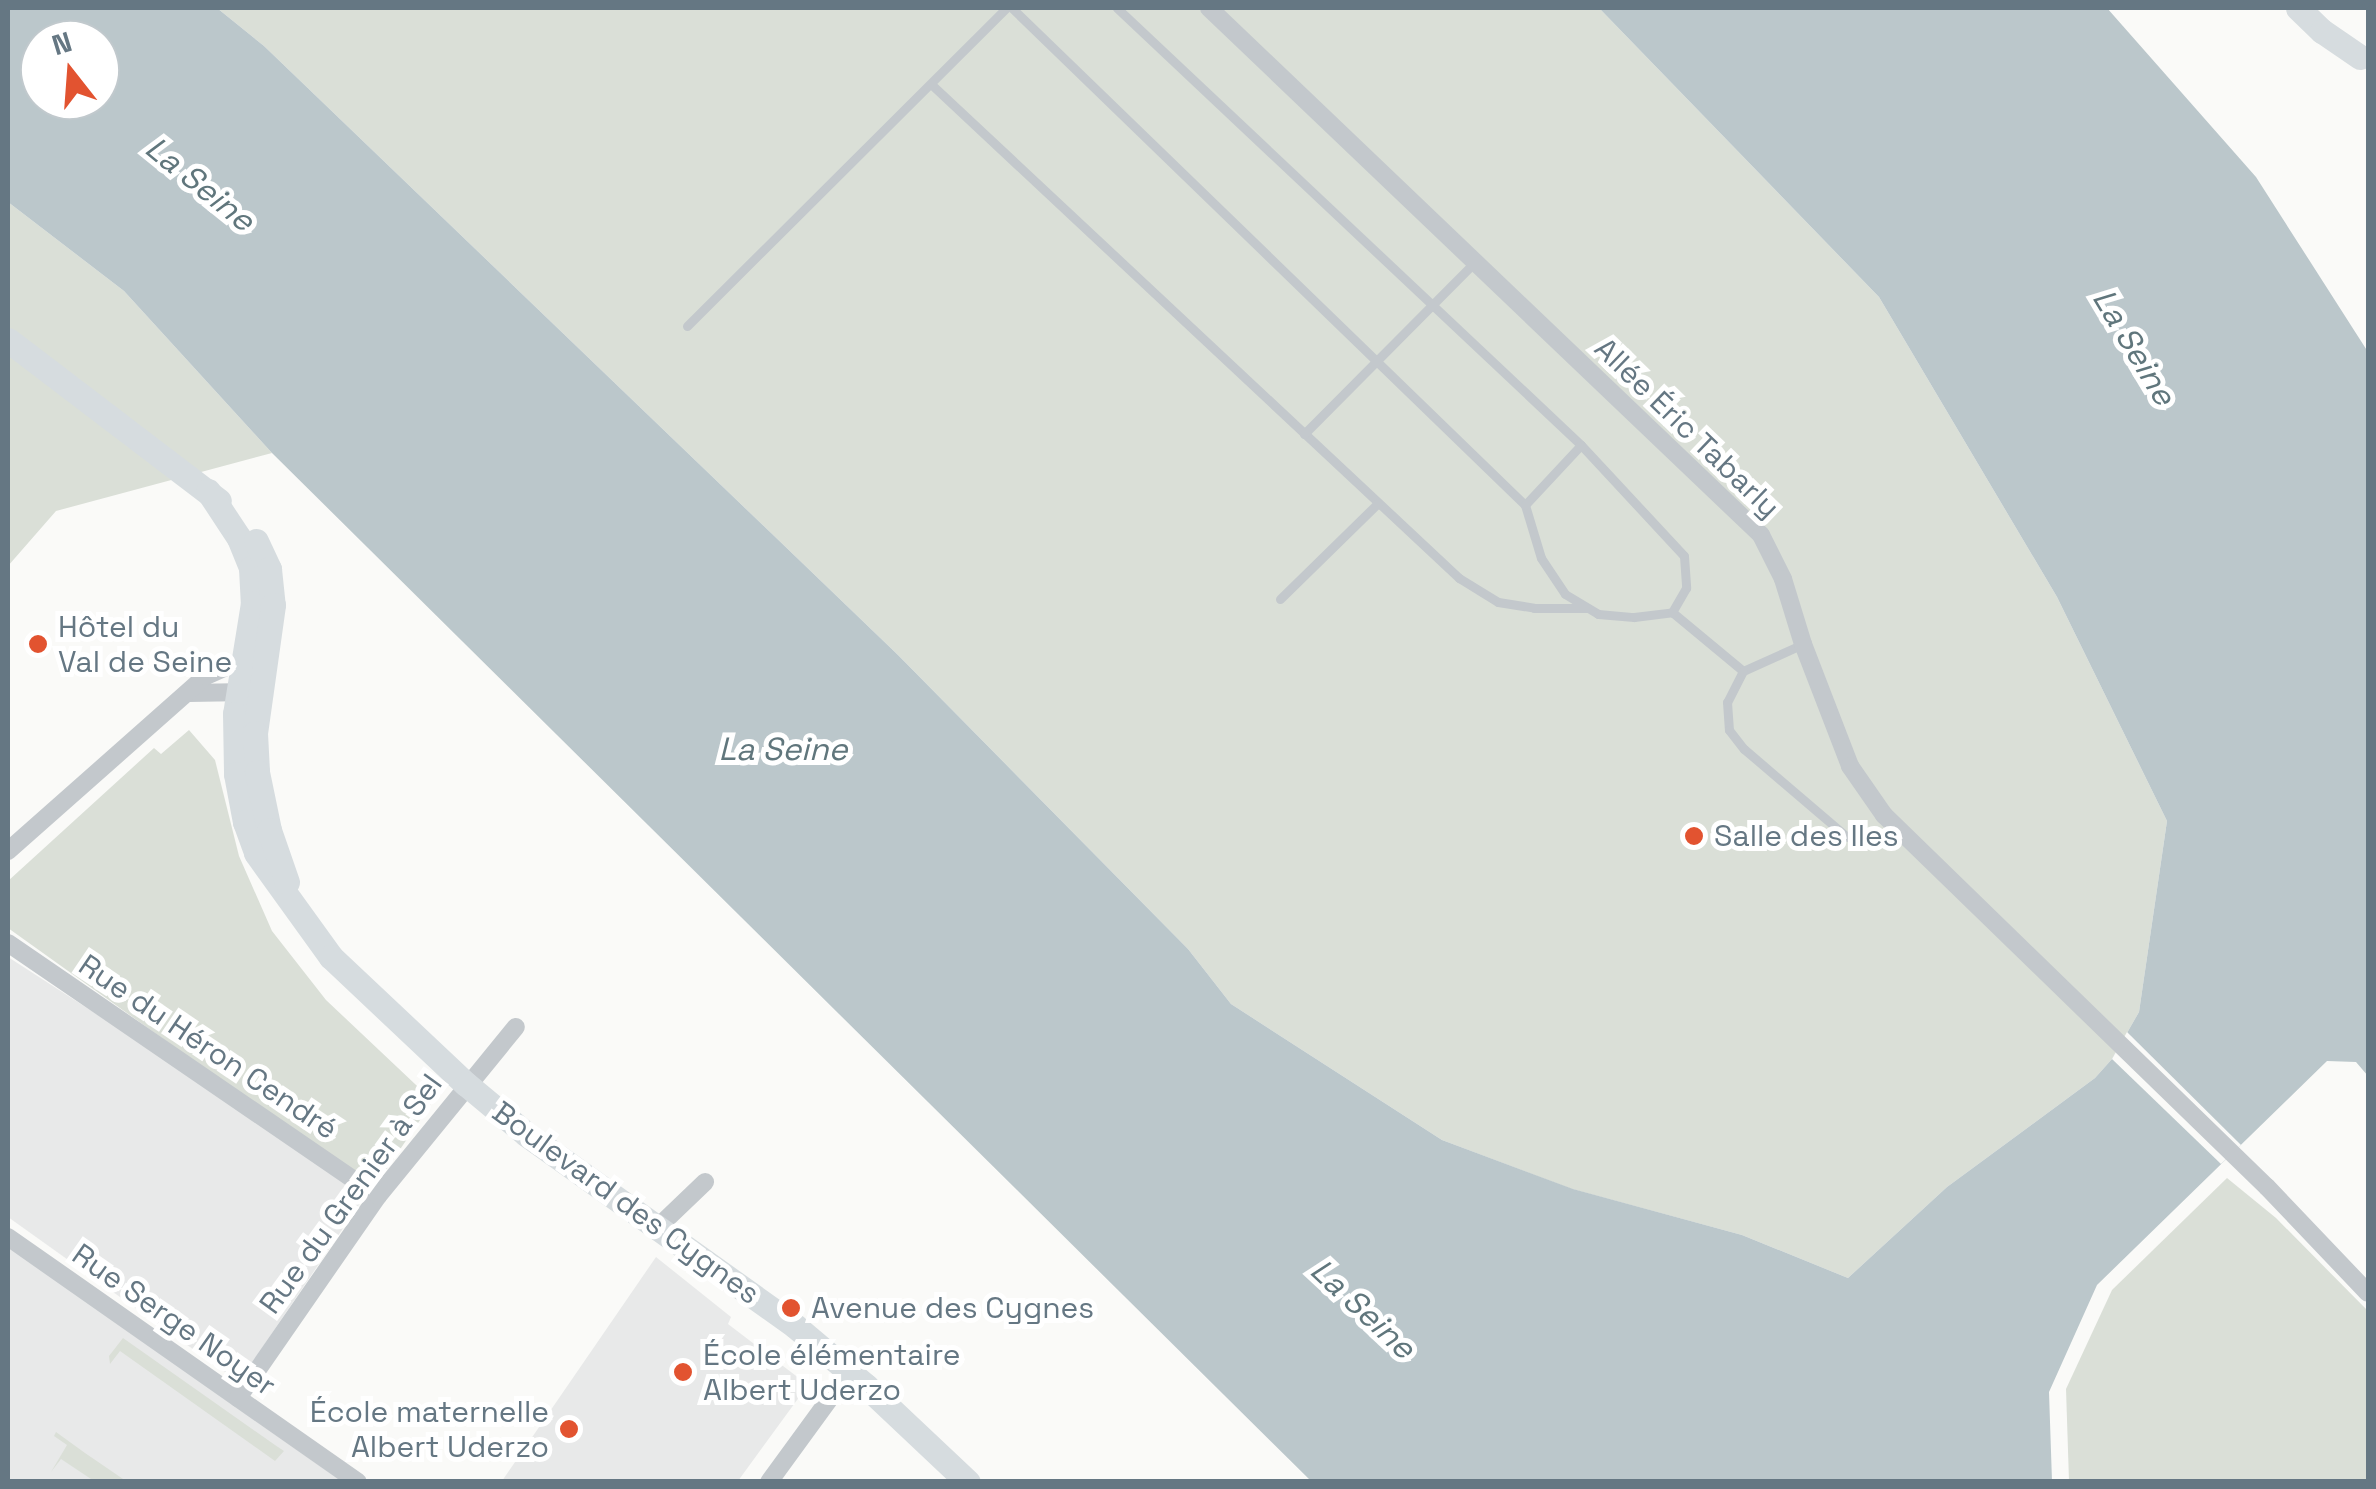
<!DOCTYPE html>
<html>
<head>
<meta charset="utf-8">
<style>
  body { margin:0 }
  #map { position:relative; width:2376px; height:1489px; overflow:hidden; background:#fafaf8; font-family:"Space Grotesk",sans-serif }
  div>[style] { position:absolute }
  .built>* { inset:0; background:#e8e9e9 }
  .green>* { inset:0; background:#dadfd7 }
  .water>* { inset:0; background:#bbc7cb }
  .pier>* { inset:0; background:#fafaf8 }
  .lane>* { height:9px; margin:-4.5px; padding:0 4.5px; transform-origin:4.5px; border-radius:4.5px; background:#c3c8cc }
  .street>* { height:18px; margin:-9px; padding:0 9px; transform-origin:9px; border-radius:9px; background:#c3c8cc }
  .secondary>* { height:25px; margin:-12.5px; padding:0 12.5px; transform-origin:12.5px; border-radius:12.5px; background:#d6dcdf }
  .dots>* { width:28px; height:28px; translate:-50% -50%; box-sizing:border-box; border:5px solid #fff; border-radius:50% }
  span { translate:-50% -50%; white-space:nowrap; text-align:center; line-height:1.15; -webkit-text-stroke:10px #fff; paint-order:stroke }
  .street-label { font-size:30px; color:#657783 }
  .poi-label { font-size:30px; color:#657783 }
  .left { translate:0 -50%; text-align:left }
  .right { translate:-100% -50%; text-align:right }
  .water-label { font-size:32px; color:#60767c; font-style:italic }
  .frame { position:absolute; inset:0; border:10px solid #657783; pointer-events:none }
  .north { position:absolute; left:20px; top:20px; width:100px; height:100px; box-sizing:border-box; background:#fff; border:2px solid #c1c9cd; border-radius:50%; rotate:343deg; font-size:28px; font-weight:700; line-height:40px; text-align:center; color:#657783 }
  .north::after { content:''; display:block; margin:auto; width:35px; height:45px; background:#e25330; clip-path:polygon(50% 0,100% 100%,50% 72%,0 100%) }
</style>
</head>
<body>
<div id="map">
  <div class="built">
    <div style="clip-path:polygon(8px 957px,369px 1190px,239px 1382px,8px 1217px)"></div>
    <div style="clip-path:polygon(8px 1247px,340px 1480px,339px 1481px,8px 1481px)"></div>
    <div style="clip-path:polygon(656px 1257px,731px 1317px,728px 1324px,808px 1385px,738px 1481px,502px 1481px)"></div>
  </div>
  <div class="green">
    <div style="clip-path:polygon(217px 8px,1599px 8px,1879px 297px,2057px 597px,2167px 821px,2139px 1012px,2112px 1059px,2095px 1078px,1947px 1187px,1848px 1278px,1742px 1235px,1572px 1189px,1442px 1140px,1231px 1004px,1188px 949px,898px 655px,264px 46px)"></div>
    <div style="clip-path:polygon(8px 202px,124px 291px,272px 453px,56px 511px,8px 566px)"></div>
    <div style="clip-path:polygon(189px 730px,215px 760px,239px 856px,272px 931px,326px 1000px,433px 1101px,373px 1189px,8px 928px,8px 881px,154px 748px,161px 754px)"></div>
    <div style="clip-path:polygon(2227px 1178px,2276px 1218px,2368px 1311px,2368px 1481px,2069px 1481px,2066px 1389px,2112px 1290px)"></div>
    <div style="clip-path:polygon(123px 1338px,275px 1445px,284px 1451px,275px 1461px,120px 1351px,110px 1364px,109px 1356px)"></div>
    <div style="clip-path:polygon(56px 1432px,85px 1453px,126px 1481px,94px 1481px,61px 1459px,51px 1472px,67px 1445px,54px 1436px)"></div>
  </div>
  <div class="water">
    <div style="clip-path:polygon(evenodd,8px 8px,217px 8px,264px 46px,898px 655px,1188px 949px,1231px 1004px,1442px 1140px,1573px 1189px,1742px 1235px,1848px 1278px,1947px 1187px,2095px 1078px,2112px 1059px,2139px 1012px,2167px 821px,2057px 597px,1879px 297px,1599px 8px,2107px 8px,2256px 177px,2368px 352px,2368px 1076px,2356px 1062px,2327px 1061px,2097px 1285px,2049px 1392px,2052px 1481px,1311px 1481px,272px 453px,124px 291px,8px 202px,8px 8px,40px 40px,100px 40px,100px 100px,40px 100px,40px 40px)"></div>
  </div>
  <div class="pier">
    <div style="clip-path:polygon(2127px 1032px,2241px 1145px,2221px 1164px,2112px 1059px)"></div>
  </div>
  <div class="lane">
    <div style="left:1012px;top:8px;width:714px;rotate:44.09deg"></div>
    <div style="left:1525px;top:505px;width:55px;rotate:73.2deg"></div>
    <div style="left:1541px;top:558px;width:43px;rotate:56.3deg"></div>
    <div style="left:1565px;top:594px;width:39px;rotate:31deg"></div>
    <div style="left:1598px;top:614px;width:36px;rotate:5deg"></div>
    <div style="left:1634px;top:617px;width:38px;rotate:-7deg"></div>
    <div style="left:1672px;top:612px;width:92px;rotate:39.7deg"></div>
    <div style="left:1117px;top:8px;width:637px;rotate:43.28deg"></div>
    <div style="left:932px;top:85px;width:722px;rotate:43.09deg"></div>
    <div style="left:1459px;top:578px;width:46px;rotate:31.6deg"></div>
    <div style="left:1498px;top:602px;width:36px;rotate:9deg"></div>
    <div style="left:1534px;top:608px;width:53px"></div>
    <div style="left:687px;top:326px;width:450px;rotate:-44.9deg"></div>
    <div style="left:1304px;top:434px;width:243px;rotate:-45.2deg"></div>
    <div style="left:1525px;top:505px;width:82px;rotate:-47deg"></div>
    <div style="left:1581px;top:445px;width:151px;rotate:47.1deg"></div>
    <div style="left:1684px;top:556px;width:32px;rotate:86deg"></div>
    <div style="left:1686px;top:588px;width:28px;rotate:120deg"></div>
    <div style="left:1280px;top:599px;width:137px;rotate:-44.4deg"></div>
    <div style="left:1803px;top:644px;width:66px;rotate:155.8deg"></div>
    <div style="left:1743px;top:671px;width:35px;rotate:117deg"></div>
    <div style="left:1727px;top:702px;width:28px;rotate:86deg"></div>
    <div style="left:1729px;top:730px;width:24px;rotate:52deg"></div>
    <div style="left:1744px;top:749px;width:135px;rotate:40.5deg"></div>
    <div style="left:1847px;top:837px;width:31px;rotate:7deg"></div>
    <div style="left:1878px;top:841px;width:25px;rotate:-18deg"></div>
  </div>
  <div class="street">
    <div style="left:1209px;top:8px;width:763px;rotate:43.67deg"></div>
    <div style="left:1761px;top:535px;width:49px;rotate:63.4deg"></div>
    <div style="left:1783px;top:579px;width:68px;rotate:72.9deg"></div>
    <div style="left:1803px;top:644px;width:131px;rotate:68.9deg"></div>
    <div style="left:1850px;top:766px;width:60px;rotate:55.2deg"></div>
    <div style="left:1884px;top:815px;width:534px;rotate:44.17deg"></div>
    <div style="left:2267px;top:1187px;width:146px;rotate:46.4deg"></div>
    <div style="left:189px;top:693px;width:58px;rotate:-1deg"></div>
    <div style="left:8px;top:851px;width:264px;rotate:-41.5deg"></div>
    <div style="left:206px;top:676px;width:24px;rotate:-24deg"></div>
    <div style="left:228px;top:666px;width:25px;rotate:2deg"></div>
    <div style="left:8px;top:943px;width:448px;rotate:34.4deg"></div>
    <div style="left:656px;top:1229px;width:68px;rotate:-43.8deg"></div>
    <div style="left:8px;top:1237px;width:427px;rotate:35deg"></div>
    <div style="left:238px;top:1398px;width:246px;rotate:-55.3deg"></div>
    <div style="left:378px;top:1196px;width:218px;rotate:-50.8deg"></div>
    <div style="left:769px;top:1482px;width:137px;rotate:-53.9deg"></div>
  </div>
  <div class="secondary">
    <div style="left:2298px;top:8px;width:33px;rotate:44deg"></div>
    <div style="left:2322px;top:31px;width:46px;rotate:34.4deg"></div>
    <div style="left:8px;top:340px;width:265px;rotate:37.3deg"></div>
    <div style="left:208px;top:491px;width:56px;rotate:56.6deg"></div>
    <div style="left:239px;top:538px;width:32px;rotate:68deg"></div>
    <div style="left:251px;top:568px;width:35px;rotate:87deg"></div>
    <div style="left:253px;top:603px;width:112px;rotate:99.2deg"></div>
    <div style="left:235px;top:714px;width:60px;rotate:89deg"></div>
    <div style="left:236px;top:774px;width:49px;rotate:79.4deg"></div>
    <div style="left:245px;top:822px;width:33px;rotate:70deg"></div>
    <div style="left:256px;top:853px;width:128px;rotate:54.2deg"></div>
    <div style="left:331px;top:957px;width:185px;rotate:43.3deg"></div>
    <div style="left:466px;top:1084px;width:78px;rotate:39.8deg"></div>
    <div style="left:526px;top:1134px;width:330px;rotate:35.5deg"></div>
    <div style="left:795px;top:1326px;width:93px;rotate:40.2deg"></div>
    <div style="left:866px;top:1386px;width:140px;rotate:43.3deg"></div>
    <div style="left:256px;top:541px;width:31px;rotate:65deg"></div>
    <div style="left:269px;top:569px;width:36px;rotate:84deg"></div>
    <div style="left:273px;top:605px;width:129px;rotate:98deg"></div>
    <div style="left:255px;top:733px;width:39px;rotate:87deg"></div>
    <div style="left:257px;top:772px;width:59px;rotate:78.3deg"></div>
    <div style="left:269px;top:830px;width:55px;rotate:70.9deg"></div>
  </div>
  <div class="dots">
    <div style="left:38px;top:644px;background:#e25330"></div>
    <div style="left:1694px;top:836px;background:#e25330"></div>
    <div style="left:791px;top:1308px;background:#e25330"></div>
    <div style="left:683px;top:1372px;background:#e25330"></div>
    <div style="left:569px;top:1429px;background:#e25330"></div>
  </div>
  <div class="street-label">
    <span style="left:1687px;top:428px;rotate:44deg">Allée Éric Tabarly</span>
    <span style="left:208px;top:1047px;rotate:34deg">Rue du Héron Cendré</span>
    <span style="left:351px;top:1194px;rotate:-54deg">Rue du Grenier à Sel</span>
    <span style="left:626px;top:1203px;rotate:36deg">Boulevard des Cygnes</span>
    <span style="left:174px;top:1320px;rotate:35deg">Rue Serge Noyer</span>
  </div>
  <div class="poi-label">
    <span class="left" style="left:58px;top:644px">Hôtel du<br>Val de Seine</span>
    <span class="left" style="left:1714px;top:836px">Salle des Iles</span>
    <span class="left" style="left:811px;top:1308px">Avenue des Cygnes</span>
    <span class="left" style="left:703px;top:1372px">École élémentaire<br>Albert Uderzo</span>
    <span class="right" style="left:549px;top:1429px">École maternelle<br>Albert Uderzo</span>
  </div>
  <div class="water-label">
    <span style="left:200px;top:184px;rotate:39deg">La Seine</span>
    <span style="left:2134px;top:347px;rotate:59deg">La Seine</span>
    <span style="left:783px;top:749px">La Seine</span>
    <span style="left:1363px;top:1309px;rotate:43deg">La Seine</span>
  </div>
  <div class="frame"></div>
  <div class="north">N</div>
</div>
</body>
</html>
